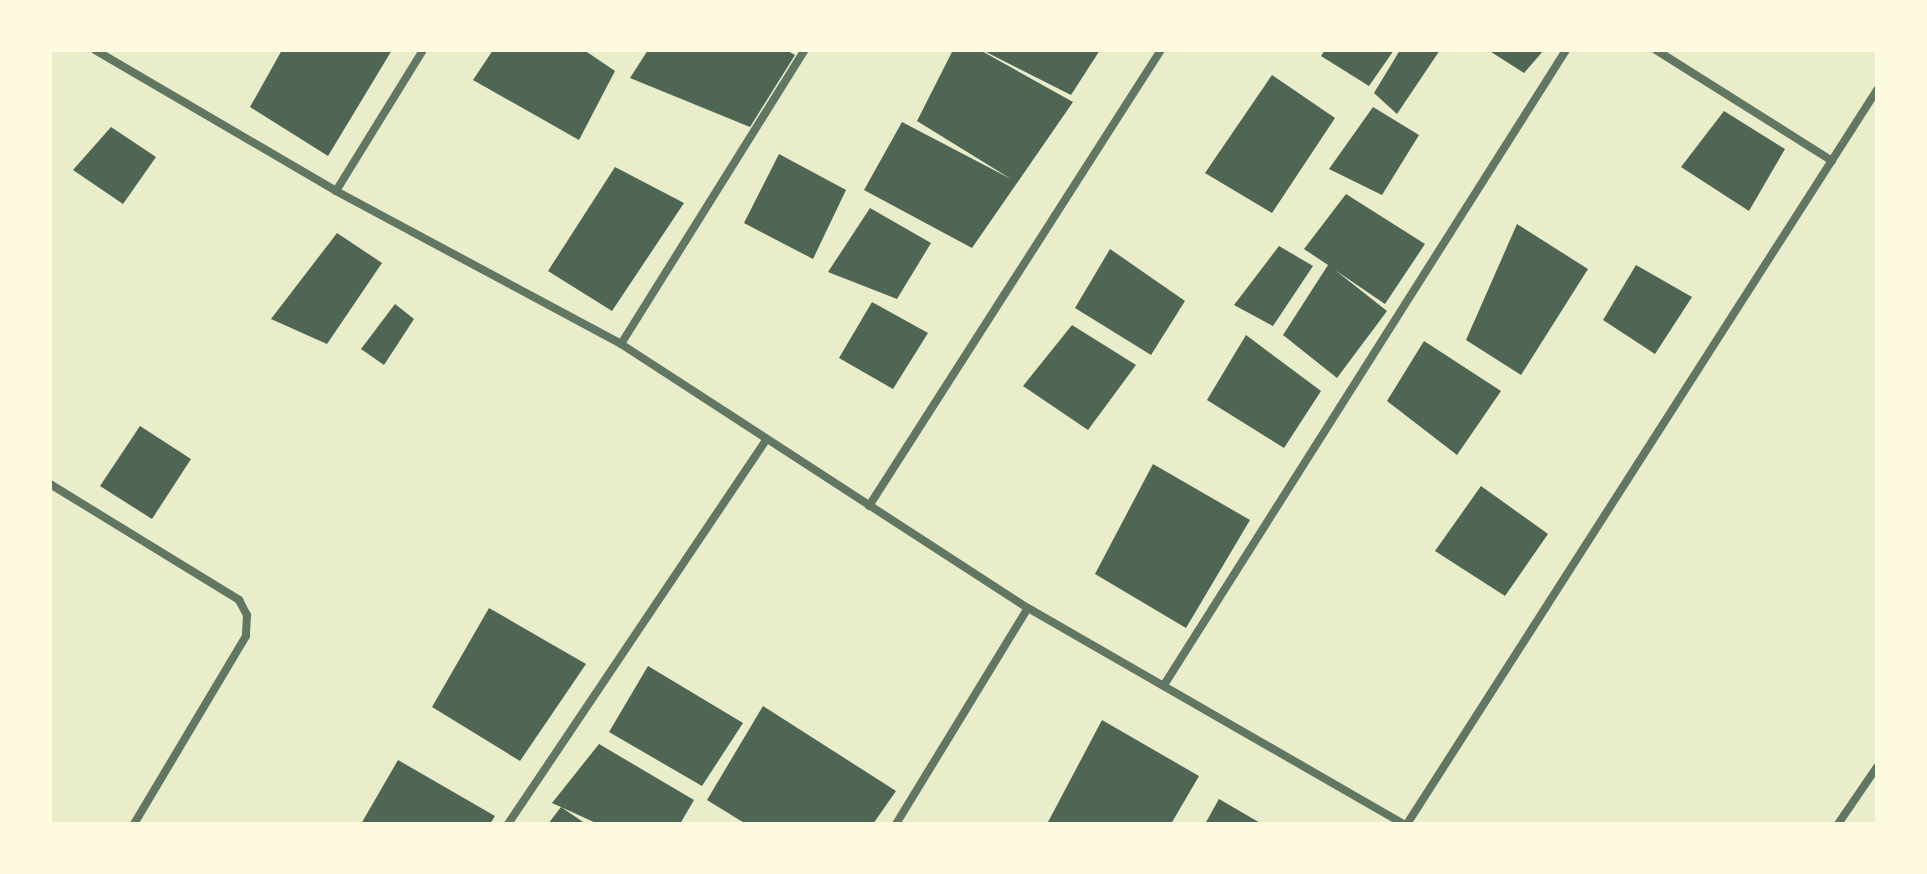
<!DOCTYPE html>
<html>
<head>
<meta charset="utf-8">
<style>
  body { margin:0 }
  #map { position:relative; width:1927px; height:874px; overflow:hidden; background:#e9edc9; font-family:"Varela Round",sans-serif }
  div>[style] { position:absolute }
  .building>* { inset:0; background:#4f6655 }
  .minor>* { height:8px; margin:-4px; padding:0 4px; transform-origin:4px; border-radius:4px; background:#617663 }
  span { translate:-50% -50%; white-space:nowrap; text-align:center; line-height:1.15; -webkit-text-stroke:6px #fefae0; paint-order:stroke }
  .frame { position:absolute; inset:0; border:52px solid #fefae0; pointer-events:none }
</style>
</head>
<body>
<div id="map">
  <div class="building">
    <div style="clip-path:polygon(282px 50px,392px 50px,328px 156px,250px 107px)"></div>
    <div style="clip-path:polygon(493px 50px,584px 50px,615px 71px,579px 140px,473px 80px)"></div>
    <div style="clip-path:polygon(648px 50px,786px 50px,795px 55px,750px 127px,630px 78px)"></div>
    <div style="clip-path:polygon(953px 50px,980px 50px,1073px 102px,972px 248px,864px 190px,902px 122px,1011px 179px,917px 121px)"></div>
    <div style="clip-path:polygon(982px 50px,1100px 50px,1071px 95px)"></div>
    <div style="clip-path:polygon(1325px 50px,1394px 50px,1369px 86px,1321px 56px)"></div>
    <div style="clip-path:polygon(1400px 50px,1440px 50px,1397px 114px,1374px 93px)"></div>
    <div style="clip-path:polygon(1488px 50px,1544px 50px,1524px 73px)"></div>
    <div style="clip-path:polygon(1272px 75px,1335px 118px,1272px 213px,1205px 173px)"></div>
    <div style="clip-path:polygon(1373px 107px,1419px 135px,1382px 195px,1329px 169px)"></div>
    <div style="clip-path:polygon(1724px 111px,1785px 149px,1749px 211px,1681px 167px)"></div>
    <div style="clip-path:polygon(111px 127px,156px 157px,123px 204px,73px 170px)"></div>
    <div style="clip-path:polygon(779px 154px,846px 190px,813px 259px,744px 223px)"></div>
    <div style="clip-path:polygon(615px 167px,684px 203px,612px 311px,548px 271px)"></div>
    <div style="clip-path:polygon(1346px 194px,1425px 244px,1385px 304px,1335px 270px,1387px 311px,1337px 378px,1283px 335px,1328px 265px,1304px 249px)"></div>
    <div style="clip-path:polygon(870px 208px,931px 243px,897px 299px,828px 272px)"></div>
    <div style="clip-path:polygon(1517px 224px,1588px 269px,1521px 375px,1466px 340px)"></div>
    <div style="clip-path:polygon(337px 233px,382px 263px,327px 344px,271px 319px)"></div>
    <div style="clip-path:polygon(1279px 246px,1313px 266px,1273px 326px,1234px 305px)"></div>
    <div style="clip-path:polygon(1110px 249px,1185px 301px,1151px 355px,1075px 308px)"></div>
    <div style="clip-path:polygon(1636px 265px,1692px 297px,1655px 354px,1603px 320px)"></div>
    <div style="clip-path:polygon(872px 302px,928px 333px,893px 389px,839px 358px)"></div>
    <div style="clip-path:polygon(395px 304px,414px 319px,384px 365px,361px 349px)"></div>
    <div style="clip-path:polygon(1072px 325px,1136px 365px,1088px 430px,1023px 386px)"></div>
    <div style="clip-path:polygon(1246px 335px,1321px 391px,1284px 448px,1207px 400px)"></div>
    <div style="clip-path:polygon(1424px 341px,1501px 391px,1457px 455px,1387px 401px)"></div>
    <div style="clip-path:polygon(140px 426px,191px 459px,152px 519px,100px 486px)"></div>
    <div style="clip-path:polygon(1153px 464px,1250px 520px,1186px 628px,1095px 574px)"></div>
    <div style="clip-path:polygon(1481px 486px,1548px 534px,1505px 596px,1435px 551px)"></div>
    <div style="clip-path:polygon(489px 608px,586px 664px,520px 761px,432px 707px)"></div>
    <div style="clip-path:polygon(648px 666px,743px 723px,702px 786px,609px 732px)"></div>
    <div style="clip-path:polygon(763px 706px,896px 791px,873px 824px,746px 824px,707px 800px)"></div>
    <div style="clip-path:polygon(1102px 720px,1199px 776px,1171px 824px,1047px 824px)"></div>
    <div style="clip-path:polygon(599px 744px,694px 800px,680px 824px,598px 824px,561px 807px,586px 824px,548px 824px,561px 807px,552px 803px)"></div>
    <div style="clip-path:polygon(398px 760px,495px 816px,490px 824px,361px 824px)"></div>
    <div style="clip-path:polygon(1219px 799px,1262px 824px,1205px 824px)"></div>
  </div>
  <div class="minor">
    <div style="left:95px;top:50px;width:279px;rotate:30.3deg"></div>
    <div style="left:336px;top:191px;width:323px;rotate:28.2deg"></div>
    <div style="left:621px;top:344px;width:485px;rotate:33deg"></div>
    <div style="left:1028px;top:608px;width:433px;rotate:29.9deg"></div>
    <div style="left:1656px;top:50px;width:208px;rotate:32.2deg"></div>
    <div style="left:336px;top:191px;width:166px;rotate:-58.3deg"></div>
    <div style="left:621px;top:344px;width:347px;rotate:-58deg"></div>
    <div style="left:50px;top:484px;width:222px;rotate:31.5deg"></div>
    <div style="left:239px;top:600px;width:17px;rotate:62deg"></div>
    <div style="left:247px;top:615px;width:21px;rotate:93deg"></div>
    <div style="left:246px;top:636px;width:219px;rotate:120.8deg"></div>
    <div style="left:869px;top:506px;width:541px;rotate:-57.37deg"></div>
    <div style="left:1164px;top:685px;width:752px;rotate:-57.66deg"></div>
    <div style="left:508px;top:824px;width:461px;rotate:-56.1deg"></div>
    <div style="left:896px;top:824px;width:253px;rotate:-58.6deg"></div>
    <div style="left:1407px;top:824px;width:872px;rotate:-57.37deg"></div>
    <div style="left:1838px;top:824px;width:69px;rotate:-55.6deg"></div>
  </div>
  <div class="frame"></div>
</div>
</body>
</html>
